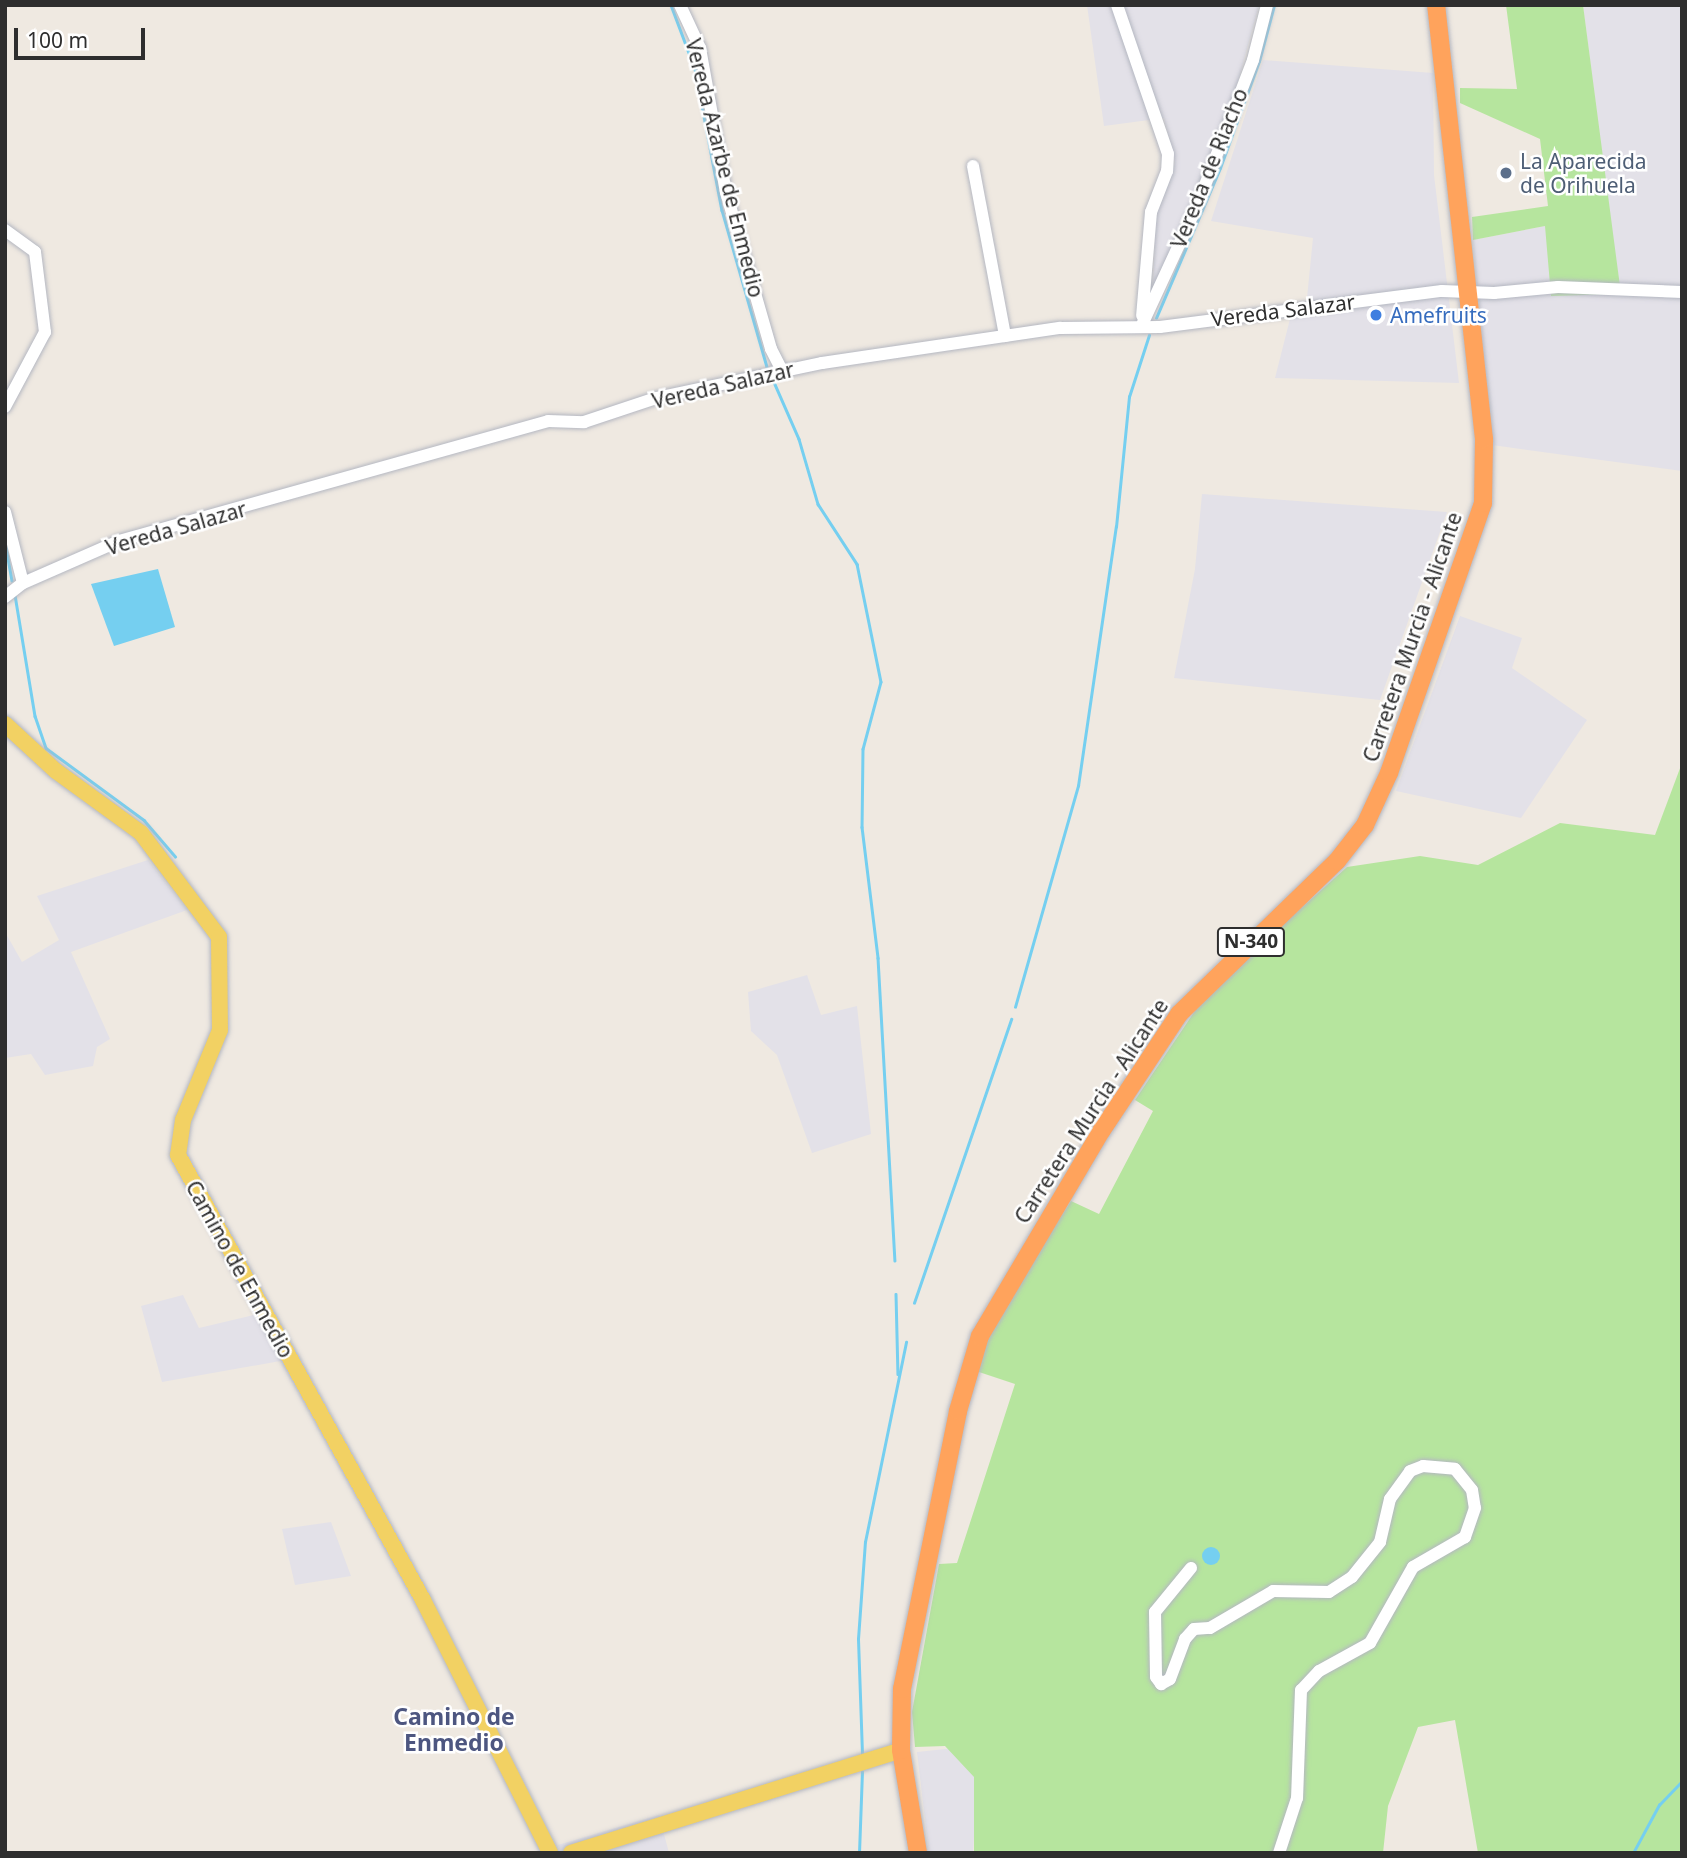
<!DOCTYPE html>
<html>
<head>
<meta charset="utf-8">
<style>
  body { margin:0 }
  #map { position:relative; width:1687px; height:1858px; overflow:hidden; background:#efe9e1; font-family:"Noto Sans",sans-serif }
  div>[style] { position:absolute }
  .industrial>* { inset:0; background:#e3e1e8 }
  .green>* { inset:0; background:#b6e59e }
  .water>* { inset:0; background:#75cff0 }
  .round { border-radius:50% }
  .stream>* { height:2.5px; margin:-1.25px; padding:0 1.25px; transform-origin:1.25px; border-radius:1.25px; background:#75cff0 }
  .roads { filter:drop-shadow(0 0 2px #b4b7c1) drop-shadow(0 0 2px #b4b7c1) }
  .minor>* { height:12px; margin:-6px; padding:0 6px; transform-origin:6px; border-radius:6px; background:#fff }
  .major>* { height:16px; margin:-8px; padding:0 8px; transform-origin:8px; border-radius:8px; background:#f2d163 }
  .highway>* { height:18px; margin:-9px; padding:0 9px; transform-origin:9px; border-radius:9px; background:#ffa35c }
  .dots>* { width:19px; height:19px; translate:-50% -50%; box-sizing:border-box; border:4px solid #fff; border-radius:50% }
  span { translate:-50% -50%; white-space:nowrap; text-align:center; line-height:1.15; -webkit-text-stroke:5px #fff; paint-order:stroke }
  .shield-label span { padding:2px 5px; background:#fff; border:2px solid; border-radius:5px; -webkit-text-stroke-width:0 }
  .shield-label { font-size:19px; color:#2e2e2e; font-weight:700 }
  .service-label { font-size:21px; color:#4e5e75 }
  .left { translate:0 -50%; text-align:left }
  .street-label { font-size:21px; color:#2e2e2e }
  .shop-label { font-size:21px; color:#366cbe }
  .neighbourhood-label { font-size:23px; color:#4d5680; font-weight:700 }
  .frame { position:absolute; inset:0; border:7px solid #2e2e2e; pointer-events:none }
  .scale { position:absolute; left:14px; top:28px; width:131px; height:32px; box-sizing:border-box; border:4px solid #2e2e2e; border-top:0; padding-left:9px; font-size:21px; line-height:24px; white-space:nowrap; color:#2e2e2e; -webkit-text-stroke:5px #fff; paint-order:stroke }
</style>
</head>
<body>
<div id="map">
  <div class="industrial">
    <div style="clip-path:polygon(1087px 5px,1259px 5px,1231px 107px,1196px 199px,1153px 290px,1156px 212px,1175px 163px,1164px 118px,1104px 126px)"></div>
    <div style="clip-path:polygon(1583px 5px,1682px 5px,1682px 471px,1492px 445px,1473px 240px,1545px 226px,1620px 293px)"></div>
    <div style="clip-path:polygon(1263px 60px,1433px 73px,1434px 175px,1459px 383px,1275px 378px,1291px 315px,1305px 318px,1313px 238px,1211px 221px)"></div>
    <div style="clip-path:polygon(1202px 494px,1447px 512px,1380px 700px,1174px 678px,1195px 569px)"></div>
    <div style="clip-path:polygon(1460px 616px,1522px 638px,1512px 668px,1587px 720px,1521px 818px,1396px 791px)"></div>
    <div style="clip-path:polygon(148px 860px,187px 910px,71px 952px,110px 1039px,97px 1047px,93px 1066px,45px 1075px,31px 1054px,5px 1058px,5px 932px,22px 962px,59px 940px,37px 896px)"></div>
    <div style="clip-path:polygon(807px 975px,821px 1015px,857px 1006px,871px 1134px,812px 1153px,777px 1055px,751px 1031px,748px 992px)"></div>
    <div style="clip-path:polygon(183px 1295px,199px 1328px,258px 1314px,286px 1360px,162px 1382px,141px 1306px)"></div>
    <div style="clip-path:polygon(331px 1522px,351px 1576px,295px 1585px,282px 1529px)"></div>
    <div style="clip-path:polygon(955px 1748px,978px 1770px,973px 1853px,929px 1853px,917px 1752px)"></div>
    <div style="clip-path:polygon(659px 1815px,669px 1853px,561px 1853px,558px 1845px)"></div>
  </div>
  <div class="green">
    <div style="clip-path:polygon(1506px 5px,1583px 5px,1621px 294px,1551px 296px,1545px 226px,1473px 240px,1472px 217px,1548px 206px,1540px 139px,1460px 103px,1460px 88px,1517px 89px)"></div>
    <div style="clip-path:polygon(1682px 763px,1682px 1853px,1478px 1853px,1455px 1720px,1418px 1727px,1388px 1806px,1383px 1853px,974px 1853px,974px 1777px,945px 1746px,915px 1747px,912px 1712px,939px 1564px,957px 1563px,1015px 1384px,976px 1371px,996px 1318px,1071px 1201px,1099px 1214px,1153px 1111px,1135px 1100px,1207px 993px,1347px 867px,1420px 856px,1478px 865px,1560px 823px,1655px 835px)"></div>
  </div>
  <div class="water">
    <div style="clip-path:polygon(158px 569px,175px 627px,114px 646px,91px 584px)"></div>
    <div class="round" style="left:1202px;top:1547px;width:18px;height:18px"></div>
  </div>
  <div class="stream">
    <div style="left:671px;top:5px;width:68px;rotate:69.4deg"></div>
    <div style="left:695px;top:69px;width:144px;rotate:79.2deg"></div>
    <div style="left:722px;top:210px;width:163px;rotate:74deg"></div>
    <div style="left:1156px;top:318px;width:163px;rotate:-66.9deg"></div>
    <div style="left:1220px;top:168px;width:114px;rotate:-70deg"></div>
    <div style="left:1259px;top:61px;width:58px;rotate:-75deg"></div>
    <div style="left:774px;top:382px;width:62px;rotate:66.3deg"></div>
    <div style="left:799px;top:439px;width:68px;rotate:73.7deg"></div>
    <div style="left:818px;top:504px;width:72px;rotate:57deg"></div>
    <div style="left:857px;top:564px;width:120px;rotate:78.5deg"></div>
    <div style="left:881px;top:682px;width:69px;rotate:105deg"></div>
    <div style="left:863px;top:749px;width:78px;rotate:90.7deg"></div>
    <div style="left:862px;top:827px;width:132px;rotate:83deg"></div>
    <div style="left:878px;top:958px;width:303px;rotate:86.8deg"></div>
    <div style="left:5px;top:541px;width:40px;rotate:80deg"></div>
    <div style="left:15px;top:595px;width:123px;rotate:80.6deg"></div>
    <div style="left:35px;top:716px;width:34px;rotate:71deg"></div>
    <div style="left:46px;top:748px;width:122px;rotate:36.3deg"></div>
    <div style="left:144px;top:820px;width:48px;rotate:49.3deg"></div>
    <div style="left:1015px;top:1007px;width:230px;rotate:-74.1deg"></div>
    <div style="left:1078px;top:786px;width:262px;rotate:-81.7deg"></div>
    <div style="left:1116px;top:527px;width:131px;rotate:-84.3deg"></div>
    <div style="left:1129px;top:397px;width:65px;rotate:-72.1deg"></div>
    <div style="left:896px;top:1294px;width:80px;rotate:88.6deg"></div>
    <div style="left:914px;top:1303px;width:300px;rotate:-71.1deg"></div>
    <div style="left:862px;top:1754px;width:115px;rotate:-92deg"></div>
    <div style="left:858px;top:1639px;width:97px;rotate:-85.9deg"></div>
    <div style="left:865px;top:1542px;width:204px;rotate:-78.4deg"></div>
    <div style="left:859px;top:1853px;width:81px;rotate:-87.9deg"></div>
    <div style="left:1633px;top:1853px;width:55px;rotate:-61.6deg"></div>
    <div style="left:1659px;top:1805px;width:33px;rotate:-46deg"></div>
  </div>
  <div class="roads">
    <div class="minor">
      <div style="left:680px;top:5px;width:47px;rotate:65.1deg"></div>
      <div style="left:700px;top:48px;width:146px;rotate:79.8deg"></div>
      <div style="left:726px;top:192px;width:163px;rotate:74deg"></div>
      <div style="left:771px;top:349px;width:25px;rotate:63deg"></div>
      <div style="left:1117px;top:5px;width:157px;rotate:71.1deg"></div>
      <div style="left:1168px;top:154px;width:17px;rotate:93deg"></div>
      <div style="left:1167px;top:171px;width:44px;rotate:111.3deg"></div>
      <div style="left:1151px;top:212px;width:104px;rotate:94.9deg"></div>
      <div style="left:973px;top:166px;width:173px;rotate:79.3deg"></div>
      <div style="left:5px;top:230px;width:37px;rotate:36deg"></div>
      <div style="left:35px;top:252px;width:81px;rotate:82.9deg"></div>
      <div style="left:45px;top:332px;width:85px;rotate:118.1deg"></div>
      <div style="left:1141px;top:327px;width:133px;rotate:-65.2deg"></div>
      <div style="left:1197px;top:206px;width:156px;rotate:-69deg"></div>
      <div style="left:1253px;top:60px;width:57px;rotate:-75.7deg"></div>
      <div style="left:5px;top:512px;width:73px;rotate:75.8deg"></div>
      <div style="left:5px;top:597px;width:23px;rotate:-38deg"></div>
      <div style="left:23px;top:583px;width:105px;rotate:-23.6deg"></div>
      <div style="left:119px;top:541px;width:445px;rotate:-15.6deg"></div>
      <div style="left:548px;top:421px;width:36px;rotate:2deg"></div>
      <div style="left:584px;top:422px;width:76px;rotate:-18.4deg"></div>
      <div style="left:656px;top:398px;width:170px;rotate:-11.9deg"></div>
      <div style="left:822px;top:363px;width:241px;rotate:-8.4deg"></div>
      <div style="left:1060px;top:328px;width:100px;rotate:-0.6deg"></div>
      <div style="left:1160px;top:327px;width:284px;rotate:-7.3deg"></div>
      <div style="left:1442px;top:291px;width:52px;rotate:2.2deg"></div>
      <div style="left:1494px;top:293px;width:64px;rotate:-5.4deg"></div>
      <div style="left:1558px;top:287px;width:124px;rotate:2.3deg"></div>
      <div style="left:1191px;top:1568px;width:57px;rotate:129.3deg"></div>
      <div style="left:1155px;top:1612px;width:65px;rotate:89.1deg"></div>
      <div style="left:1156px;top:1677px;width:9px;rotate:54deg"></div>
      <div style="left:1161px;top:1684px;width:10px;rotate:-29deg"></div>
      <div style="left:1170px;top:1679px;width:43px;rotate:-69.4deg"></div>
      <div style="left:1185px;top:1639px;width:13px;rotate:-48deg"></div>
      <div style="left:1194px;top:1629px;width:16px;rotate:-4deg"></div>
      <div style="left:1210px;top:1628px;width:73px;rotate:-30.4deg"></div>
      <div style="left:1273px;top:1591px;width:56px;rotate:1deg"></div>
      <div style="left:1329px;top:1592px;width:27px;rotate:-33deg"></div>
      <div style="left:1352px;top:1577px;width:45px;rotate:-51.3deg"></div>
      <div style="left:1380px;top:1542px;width:44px;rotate:-76.9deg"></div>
      <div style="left:1390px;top:1499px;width:34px;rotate:-54deg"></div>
      <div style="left:1410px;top:1471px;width:14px;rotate:-21deg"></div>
      <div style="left:1423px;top:1466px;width:32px;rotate:5deg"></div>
      <div style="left:1455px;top:1469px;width:27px;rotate:51deg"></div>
      <div style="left:1472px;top:1490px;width:18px;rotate:81deg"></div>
      <div style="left:1475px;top:1508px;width:31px;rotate:109deg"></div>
      <div style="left:1465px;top:1537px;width:60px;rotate:150deg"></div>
      <div style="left:1413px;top:1567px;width:87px;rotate:119.5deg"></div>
      <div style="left:1370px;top:1643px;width:58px;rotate:151.2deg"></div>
      <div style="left:1319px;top:1671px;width:26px;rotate:133deg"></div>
      <div style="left:1301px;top:1690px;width:108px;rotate:92.1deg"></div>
      <div style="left:1297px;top:1798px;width:58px;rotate:108.1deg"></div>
    </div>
    <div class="major">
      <div style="left:5px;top:724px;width:69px;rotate:42.7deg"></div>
      <div style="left:56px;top:771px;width:105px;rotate:36.1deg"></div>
      <div style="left:141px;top:833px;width:130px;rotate:53.1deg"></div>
      <div style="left:219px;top:937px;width:93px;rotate:89.4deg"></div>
      <div style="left:220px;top:1030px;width:97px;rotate:112.3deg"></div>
      <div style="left:183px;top:1120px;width:35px;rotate:98deg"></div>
      <div style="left:178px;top:1155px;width:508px;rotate:61.16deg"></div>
      <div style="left:423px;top:1600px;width:283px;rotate:63.3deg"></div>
      <div style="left:571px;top:1853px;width:346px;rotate:-17.3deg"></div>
    </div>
    <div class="highway">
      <div style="left:918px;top:1853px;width:104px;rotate:-99.4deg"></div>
      <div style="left:901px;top:1750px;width:61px;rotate:-89.1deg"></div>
      <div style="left:902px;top:1689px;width:284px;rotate:-78.6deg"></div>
      <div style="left:958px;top:1411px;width:78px;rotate:-73.7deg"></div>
      <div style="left:980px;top:1336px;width:239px;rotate:-59.4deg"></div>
      <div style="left:1102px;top:1130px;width:139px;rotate:-56.4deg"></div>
      <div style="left:1179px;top:1014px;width:220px;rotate:-44.1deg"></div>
      <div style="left:1337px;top:861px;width:46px;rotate:-52.1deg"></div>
      <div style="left:1365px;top:825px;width:57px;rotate:-65.2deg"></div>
      <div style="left:1389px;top:773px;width:286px;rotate:-70.8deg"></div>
      <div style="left:1483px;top:503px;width:64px;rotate:-89.1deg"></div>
      <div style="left:1484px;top:439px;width:437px;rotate:-96.3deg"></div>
    </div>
  </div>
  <div class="dots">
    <div style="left:1506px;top:173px;background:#5c6f8a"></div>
    <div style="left:1376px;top:315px;background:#3f7fe0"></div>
  </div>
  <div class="shield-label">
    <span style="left:1251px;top:942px">N-340</span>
  </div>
  <div class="service-label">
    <span class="left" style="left:1520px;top:173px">La Aparecida<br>de Orihuela</span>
  </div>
  <div class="street-label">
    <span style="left:725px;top:168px;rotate:76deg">Vereda Azarbe de Enmedio</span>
    <span style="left:1209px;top:168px;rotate:-68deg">Vereda de Riacho</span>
    <span style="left:1283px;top:310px;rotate:-7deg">Vereda Salazar</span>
    <span style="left:723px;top:385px;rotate:-13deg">Vereda Salazar</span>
    <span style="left:176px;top:528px;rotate:-16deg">Vereda Salazar</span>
    <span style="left:1412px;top:637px;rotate:-71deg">Carretera Murcia - Alicante</span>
    <span style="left:1091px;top:1111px;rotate:-57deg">Carretera Murcia - Alicante</span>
    <span style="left:240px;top:1269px;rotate:61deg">Camino de Enmedio</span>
  </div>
  <div class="shop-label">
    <span class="left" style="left:1390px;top:315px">Amefruits</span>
  </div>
  <div class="neighbourhood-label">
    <span style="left:454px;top:1729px">Camino de<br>Enmedio</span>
  </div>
  <div class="frame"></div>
  <div class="scale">100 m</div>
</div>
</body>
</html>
